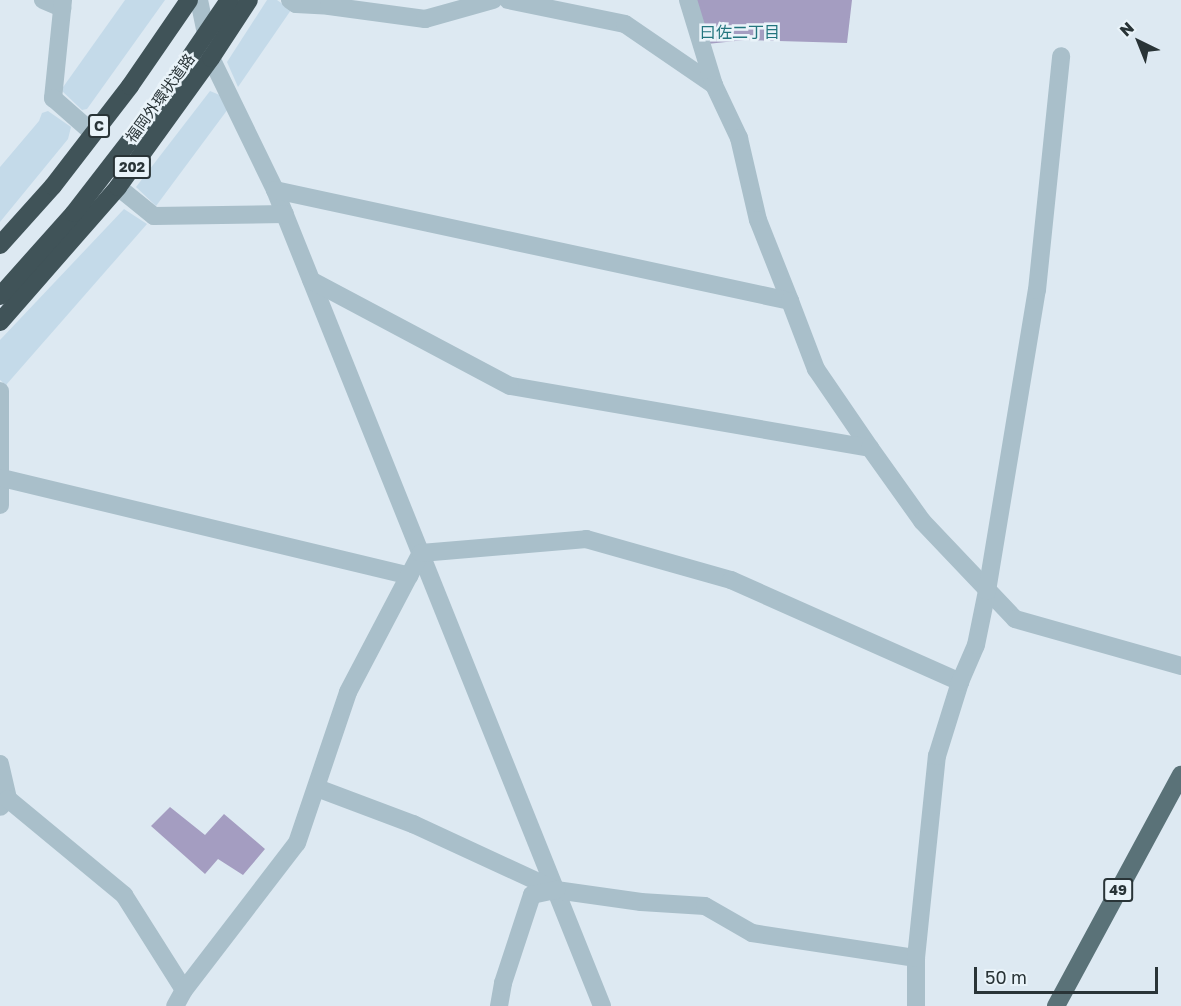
<!DOCTYPE html>
<html>
<head>
<meta charset="utf-8">
<style>
  body { margin:0 }
  #map { position:relative; width:1181px; height:1006px; overflow:hidden; background:#dde9f2; font-family:"Golos Text","Noto Sans JP",sans-serif }
  div>[style] { position:absolute }
  .green>* { inset:0; background:#a49dc1 }
  .plaza>* { inset:0; background:#c4dae9 }
  .street>* { height:18px; margin:-9px; padding:0 9px; transform-origin:9px; border-radius:9px; background:#a9bfca }
  .primary>* { height:18px; margin:-9px; padding:0 9px; transform-origin:9px; border-radius:9px; background:#5a7278 }
  .highway>* { height:18px; margin:-9px; padding:0 9px; transform-origin:9px; border-radius:9px; background:#405358 }
  .highway-bridge>* { height:18px; margin:-9px; padding:0 9px; transform-origin:9px; border-radius:9px; background:#405358 }
  span { translate:-50% -50%; white-space:nowrap; text-align:center; line-height:1.15; -webkit-text-stroke:5px #e9f3f9; paint-order:stroke }
  .shield-label span { padding:2px 4px; background:#e9f3f9; border:2px solid; border-radius:4px; -webkit-text-stroke-width:0 }
  .shield-label { font-size:14px; color:#293437; font-weight:700 }
  .street-label { font-size:15px; color:#293437 }
  .neighbourhood-label { font-size:16px; color:#22757e }
  .north { position:absolute; left:1109px; top:12px; width:60px; height:60px; -webkit-text-stroke:4px #e9f3f9; paint-order:stroke; rotate:317deg; font-size:16px; font-weight:700; line-height:24px; text-align:center; color:#293437 }
  .north::after { content:''; display:block; margin:auto; width:21px; height:27px; background:#293437; clip-path:polygon(50% 0,100% 100%,50% 72%,0 100%) }
  .scale { position:absolute; left:974px; top:967px; width:184px; height:27px; box-sizing:border-box; border:3px solid #293437; border-top:0; padding-left:8px; font-size:18px; line-height:21px; white-space:nowrap; color:#293437; -webkit-text-stroke:4px #e9f3f9; paint-order:stroke }
</style>
</head>
<body>
<div id="map">
  <div class="green">
    <div style="clip-path:polygon(693px 0,852px 0,847px 43px,745px 40px,707px 44px)"></div>
    <div style="clip-path:polygon(170px 807px,205px 835px,224px 814px,265px 849px,243px 875px,218px 859px,205px 874px,151px 826px)"></div>
  </div>
  <div class="plaza">
    <div style="clip-path:polygon(125px 0,165px 0,87px 109px,82px 110px,61px 90px)"></div>
    <div style="clip-path:polygon(267px 0,277px 0,291px 10px,238px 87px,227px 62px)"></div>
    <div style="clip-path:polygon(210px 91px,222px 96px,228px 109px,156px 206px,136px 187px)"></div>
    <div style="clip-path:polygon(48px 111px,71px 127px,68px 139px,0 222px,0 167px,39px 121px,42px 113px)"></div>
    <div style="clip-path:polygon(124px 209px,147px 224px,6px 385px,0 380px,0 340px)"></div>
  </div>
  <div class="street">
    <div style="left:43px;top:0;width:21px;rotate:23deg"></div>
    <div style="left:63px;top:0;width:99px;rotate:95.8deg"></div>
    <div style="left:53px;top:98px;width:53px;rotate:41.2deg"></div>
    <div style="left:199px;top:0;width:59px;rotate:78.3deg"></div>
    <div style="left:211px;top:58px;width:147px;rotate:64.1deg"></div>
    <div style="left:275px;top:190px;width:879px;rotate:68.16deg"></div>
    <div style="left:290px;top:0;width:7px;rotate:34deg"></div>
    <div style="left:296px;top:4px;width:33px;rotate:3deg"></div>
    <div style="left:329px;top:6px;width:97px;rotate:7.7deg"></div>
    <div style="left:425px;top:19px;width:71px;rotate:-15.6deg"></div>
    <div style="left:508px;top:0;width:119px;rotate:11.6deg"></div>
    <div style="left:625px;top:24px;width:108px;rotate:34.4deg"></div>
    <div style="left:688px;top:0;width:89px;rotate:73deg"></div>
    <div style="left:714px;top:85px;width:59px;rotate:64.7deg"></div>
    <div style="left:739px;top:138px;width:84px;rotate:77deg"></div>
    <div style="left:758px;top:220px;width:87px;rotate:68.4deg"></div>
    <div style="left:118px;top:187px;width:46px;rotate:38.9deg"></div>
    <div style="left:154px;top:216px;width:131px;rotate:-0.9deg"></div>
    <div style="left:275px;top:190px;width:527px;rotate:12.16deg"></div>
    <div style="left:790px;top:301px;width:73px;rotate:69.1deg"></div>
    <div style="left:816px;top:369px;width:96px;rotate:55.6deg"></div>
    <div style="left:870px;top:448px;width:365px;rotate:-170.2deg"></div>
    <div style="left:510px;top:386px;width:225px;rotate:-152deg"></div>
    <div style="left:0;top:391px;width:114px;rotate:90deg"></div>
    <div style="left:870px;top:448px;width:90px;rotate:54.5deg"></div>
    <div style="left:922px;top:521px;width:135px;rotate:46.5deg"></div>
    <div style="left:1015px;top:619px;width:173px;rotate:15.8deg"></div>
    <div style="left:2px;top:478px;width:419px;rotate:13.5deg"></div>
    <div style="left:0;top:764px;width:36px;rotate:77deg"></div>
    <div style="left:8px;top:799px;width:11px;rotate:135deg"></div>
    <div style="left:317px;top:788px;width:103px;rotate:20.6deg"></div>
    <div style="left:413px;top:824px;width:157px;rotate:24.8deg"></div>
    <div style="left:556px;top:890px;width:86px;rotate:8deg"></div>
    <div style="left:641px;top:902px;width:64px;rotate:3.6deg"></div>
    <div style="left:705px;top:906px;width:54px;rotate:29.9deg"></div>
    <div style="left:752px;top:933px;width:166px;rotate:8.7deg"></div>
    <div style="left:8px;top:799px;width:151px;rotate:39.6deg"></div>
    <div style="left:124px;top:895px;width:112px;rotate:57.7deg"></div>
    <div style="left:184px;top:990px;width:18px;rotate:119deg"></div>
    <div style="left:184px;top:990px;width:185px;rotate:-52.5deg"></div>
    <div style="left:297px;top:843px;width:159px;rotate:-71.3deg"></div>
    <div style="left:348px;top:692px;width:157px;rotate:-62.3deg"></div>
    <div style="left:421px;top:553px;width:166px;rotate:-4.8deg"></div>
    <div style="left:586px;top:539px;width:151px;rotate:15.8deg"></div>
    <div style="left:731px;top:580px;width:251px;rotate:24deg"></div>
    <div style="left:499px;top:1006px;width:23px;rotate:-80deg"></div>
    <div style="left:503px;top:983px;width:93px;rotate:-71.8deg"></div>
    <div style="left:532px;top:895px;width:25px;rotate:-12deg"></div>
    <div style="left:916px;top:1006px;width:48px;rotate:-90deg"></div>
    <div style="left:916px;top:958px;width:203px;rotate:-84.1deg"></div>
    <div style="left:937px;top:756px;width:77px;rotate:-72.7deg"></div>
    <div style="left:960px;top:682px;width:40px;rotate:-66.6deg"></div>
    <div style="left:976px;top:645px;width:55px;rotate:-78.5deg"></div>
    <div style="left:987px;top:591px;width:305px;rotate:-80.6deg"></div>
    <div style="left:1037px;top:290px;width:235px;rotate:-84.1deg"></div>
  </div>
  <div class="primary">
    <div style="left:1056px;top:1006px;width:263px;rotate:-61.6deg"></div>
  </div>
  <div class="highway">
    <div style="left:0;top:245px;width:79px;rotate:-48.1deg"></div>
    <div style="left:53px;top:186px;width:126px;rotate:-52.4deg"></div>
    <div style="left:130px;top:86px;width:104px;rotate:-55.5deg"></div>
    <div style="left:0;top:322px;width:179px;rotate:-48.8deg"></div>
    <div style="left:118px;top:187px;width:159px;rotate:-54.2deg"></div>
    <div style="left:211px;top:58px;width:69px;rotate:-56.8deg"></div>
  </div>
  <div class="highway-bridge">
    <div style="left:0;top:296px;width:111px;rotate:-48.3deg"></div>
    <div style="left:74px;top:213px;width:134px;rotate:-52.3deg"></div>
    <div style="left:156px;top:107px;width:130px;rotate:-55.7deg"></div>
  </div>
  <div class="shield-label">
    <span style="left:99px;top:126px">C</span>
    <span style="left:132px;top:167px">202</span>
    <span style="left:1118px;top:890px">49</span>
  </div>
  <div class="street-label">
    <span style="left:160px;top:98px;rotate:-54deg">福岡外環状道路</span>
  </div>
  <div class="neighbourhood-label">
    <span style="left:740px;top:32px">曰佐二丁目</span>
  </div>
  <div class="north">N</div>
  <div class="scale">50 m</div>
</div>
</body>
</html>
